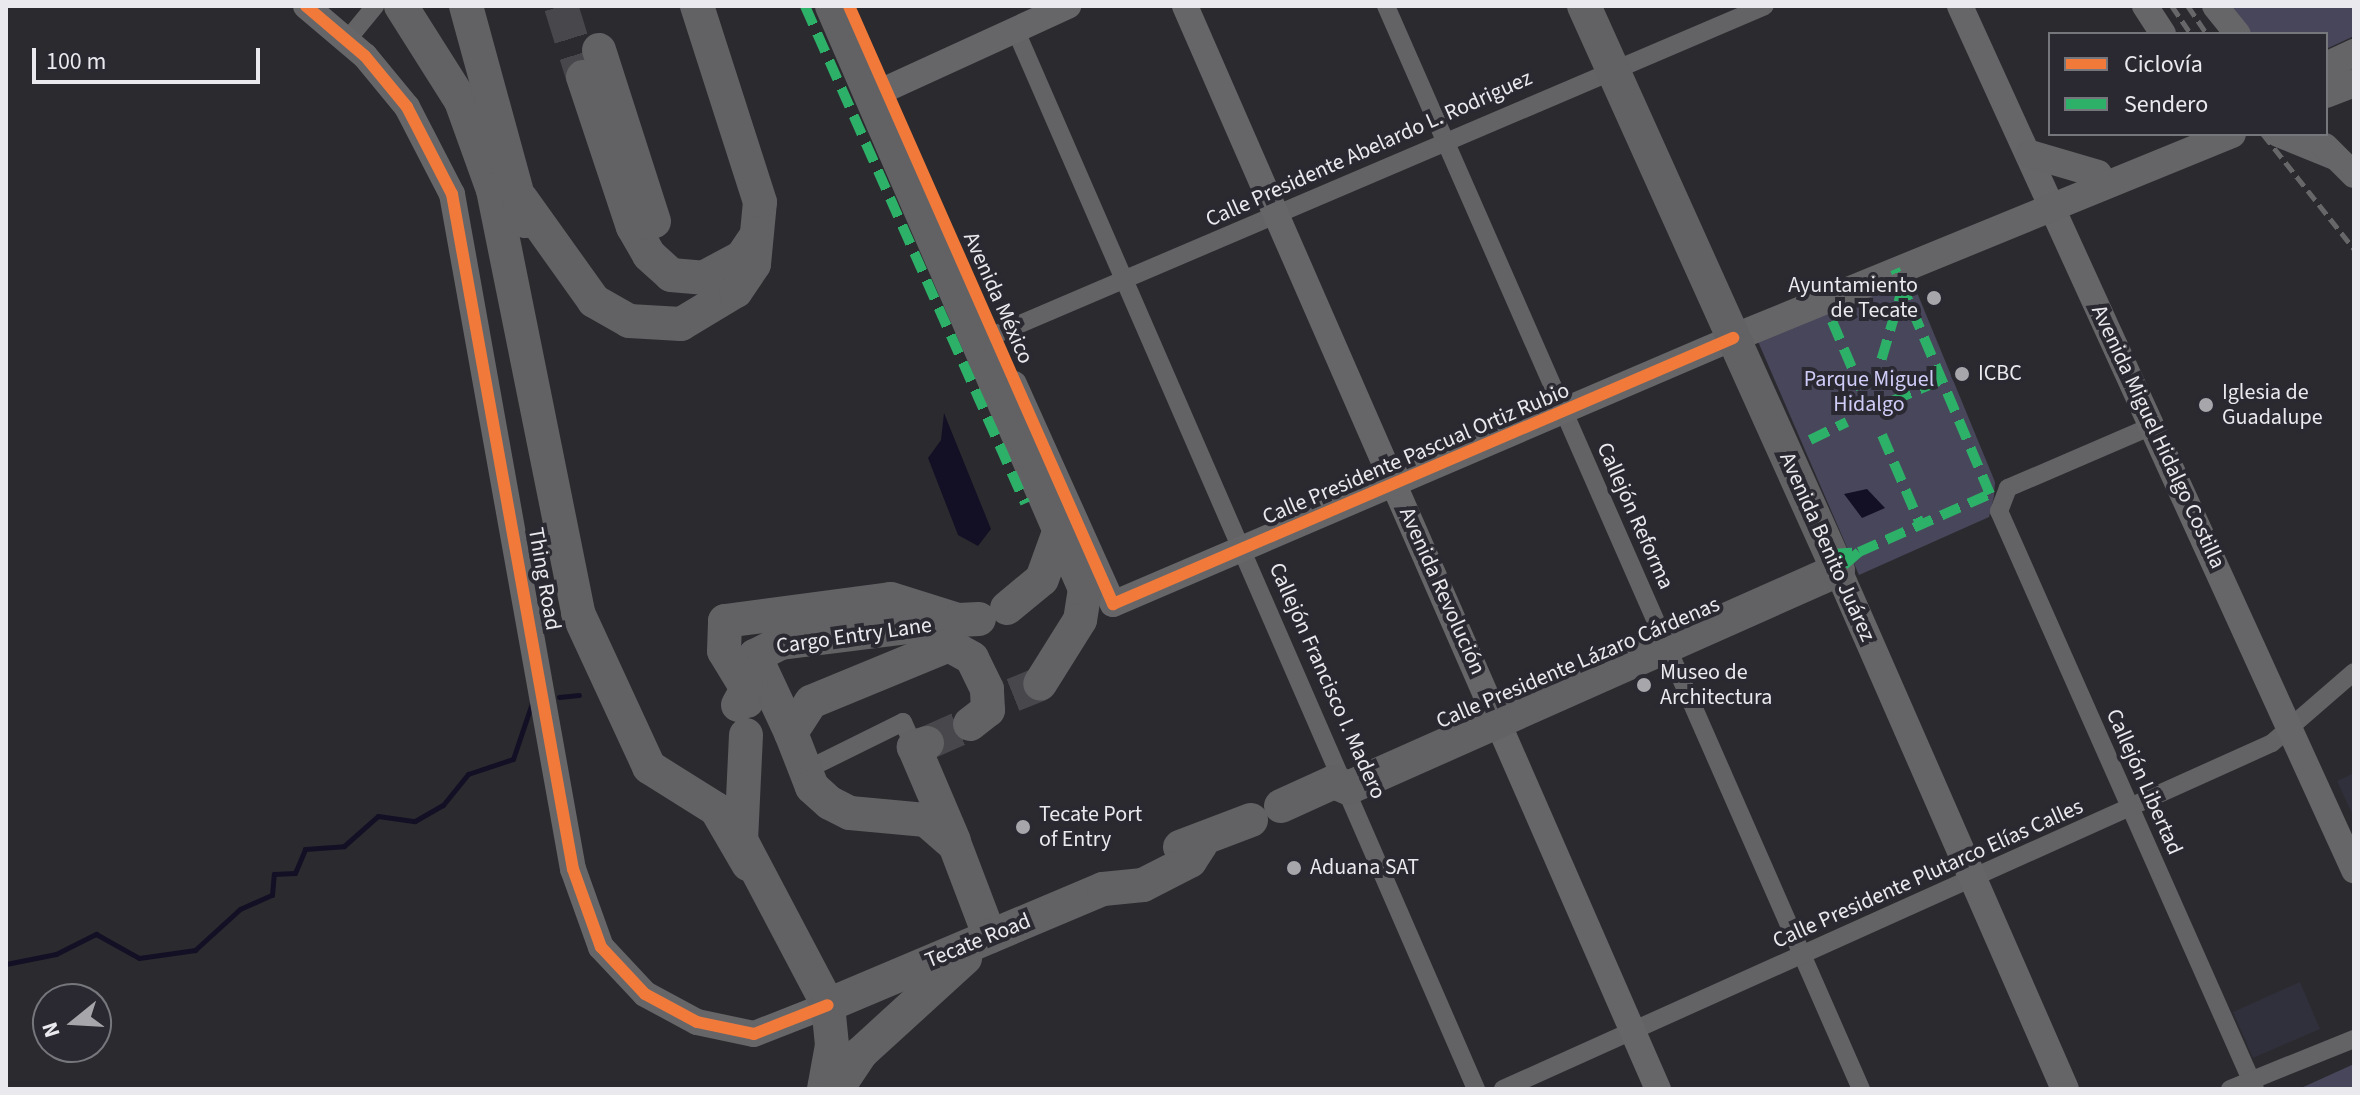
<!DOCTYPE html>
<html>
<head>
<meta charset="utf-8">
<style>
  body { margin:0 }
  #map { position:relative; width:2360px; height:1095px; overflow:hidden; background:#2b2b2f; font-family:"Source Sans 3",sans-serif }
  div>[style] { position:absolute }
  .built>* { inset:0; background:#302f3c }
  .green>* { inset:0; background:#48465a }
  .water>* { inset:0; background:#131025 }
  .stream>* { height:5px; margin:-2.5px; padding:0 2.5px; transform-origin:2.5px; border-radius:2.5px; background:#131025 }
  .highway-tunnel>* { height:34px; margin-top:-17px; transform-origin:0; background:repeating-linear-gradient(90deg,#48484c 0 34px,transparent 0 51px) }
  .street>* { height:18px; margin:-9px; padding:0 9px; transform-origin:9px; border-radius:9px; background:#636366 }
  .secondary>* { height:26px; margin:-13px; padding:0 13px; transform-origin:13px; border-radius:13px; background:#666669 }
  .primary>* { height:28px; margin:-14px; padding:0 14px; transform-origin:14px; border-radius:14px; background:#656568 }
  .highway>* { height:34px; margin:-17px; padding:0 17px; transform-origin:17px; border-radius:17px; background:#626265 }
  .rail>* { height:5px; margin-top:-2.5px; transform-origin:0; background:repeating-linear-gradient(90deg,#67676a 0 12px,transparent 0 18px) }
  .quiet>* { height:10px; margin-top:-5px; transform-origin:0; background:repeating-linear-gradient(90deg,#2db169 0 20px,transparent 0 30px) }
  .cycleway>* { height:12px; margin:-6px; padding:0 6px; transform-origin:6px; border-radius:6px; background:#f17a3a }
  .dots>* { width:22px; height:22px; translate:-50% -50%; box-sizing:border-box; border:4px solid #2a2931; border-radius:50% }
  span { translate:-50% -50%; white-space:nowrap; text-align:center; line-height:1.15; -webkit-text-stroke:8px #2a2931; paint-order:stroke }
  .street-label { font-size:22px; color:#e9e9ee }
  .poi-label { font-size:22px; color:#e9e9ee }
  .right { translate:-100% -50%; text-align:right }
  .left { translate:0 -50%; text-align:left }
  .park-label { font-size:22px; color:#cfccf8 }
  .frame { position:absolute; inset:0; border:8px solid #e9e9ee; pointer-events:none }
  .legend { position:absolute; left:2048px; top:32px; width:280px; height:104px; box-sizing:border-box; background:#2a2931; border:2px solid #76767d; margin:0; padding:10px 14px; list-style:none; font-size:24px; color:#e9e9ee }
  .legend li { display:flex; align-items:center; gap:16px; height:40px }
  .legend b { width:40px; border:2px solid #76767d }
  .north { position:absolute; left:32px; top:983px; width:80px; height:80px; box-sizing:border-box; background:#2a2931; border:2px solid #76767d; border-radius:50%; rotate:252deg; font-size:22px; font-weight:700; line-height:32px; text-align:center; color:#e9e9ee }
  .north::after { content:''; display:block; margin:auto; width:28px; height:36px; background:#a6a6ab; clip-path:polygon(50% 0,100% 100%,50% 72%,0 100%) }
  .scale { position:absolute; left:32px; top:48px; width:228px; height:36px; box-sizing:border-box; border:4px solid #e9e9ee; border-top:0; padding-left:10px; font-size:24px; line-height:28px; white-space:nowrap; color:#e9e9ee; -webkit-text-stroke:6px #2a2931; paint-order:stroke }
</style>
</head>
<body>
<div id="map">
  <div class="built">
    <div style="clip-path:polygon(2354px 773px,2354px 818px,2337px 781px)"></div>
    <div style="clip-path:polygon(2300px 982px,2320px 1029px,2253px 1058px,2233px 1012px)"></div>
  </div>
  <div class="green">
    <div style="clip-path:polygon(2224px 6px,2354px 6px,2354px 36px,2326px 49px,2326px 34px,2247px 34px)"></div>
    <div style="clip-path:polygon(1911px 278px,1995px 482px,1994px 496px,1989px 517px,1859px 575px,1757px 339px)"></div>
    <div style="clip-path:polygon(2354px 1064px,2354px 1089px,2299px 1089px)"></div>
  </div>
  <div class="water">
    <div style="clip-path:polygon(944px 413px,991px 529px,978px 546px,958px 535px,928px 458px,941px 440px)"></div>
    <div style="clip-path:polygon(1867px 489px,1885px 508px,1862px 518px,1844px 494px)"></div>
  </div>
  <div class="stream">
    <div style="left:559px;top:697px;width:20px;rotate:-6deg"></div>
    <div style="left:6px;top:964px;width:51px;rotate:-11.3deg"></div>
    <div style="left:56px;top:954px;width:45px;rotate:-26.6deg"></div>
    <div style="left:96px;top:934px;width:49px;rotate:29.2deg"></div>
    <div style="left:139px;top:958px;width:57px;rotate:-8.1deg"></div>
    <div style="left:195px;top:950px;width:61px;rotate:-42.3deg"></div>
    <div style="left:240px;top:909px;width:35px;rotate:-24deg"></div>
    <div style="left:272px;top:895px;width:21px;rotate:-85deg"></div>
    <div style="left:274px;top:874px;width:21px;rotate:-3deg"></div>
    <div style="left:295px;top:873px;width:26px;rotate:-67deg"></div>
    <div style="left:305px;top:849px;width:39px;rotate:-4deg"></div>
    <div style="left:344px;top:846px;width:45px;rotate:-41.4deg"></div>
    <div style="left:378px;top:816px;width:37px;rotate:8deg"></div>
    <div style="left:415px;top:821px;width:32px;rotate:-30deg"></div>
    <div style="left:443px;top:805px;width:40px;rotate:-51deg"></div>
    <div style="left:468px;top:774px;width:47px;rotate:-18.4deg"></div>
    <div style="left:513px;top:759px;width:62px;rotate:-71.3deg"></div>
  </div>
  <div class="highway-tunnel">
    <div style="left:561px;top:6px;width:74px;rotate:72.8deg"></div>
    <div style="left:1013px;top:695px;width:29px;rotate:-22deg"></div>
    <div style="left:927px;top:743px;width:47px;rotate:-23.8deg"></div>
  </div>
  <div class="street">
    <div style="left:1386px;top:6px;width:1183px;rotate:66.32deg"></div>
    <div style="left:1016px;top:31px;width:1154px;rotate:66.5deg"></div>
    <div style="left:348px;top:39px;width:43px;rotate:-50.7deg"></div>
    <div style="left:992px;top:336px;width:840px;rotate:-23.12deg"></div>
    <div style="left:2152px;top:426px;width:157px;rotate:156.7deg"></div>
    <div style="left:2008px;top:488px;width:25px;rotate:111deg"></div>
    <div style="left:1999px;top:511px;width:632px;rotate:66.11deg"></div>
    <div style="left:806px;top:770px;width:108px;rotate:-26.3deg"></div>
    <div style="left:903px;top:722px;width:27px;rotate:66deg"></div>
    <div style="left:1503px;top:1089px;width:843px;rotate:-24.22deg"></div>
    <div style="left:2272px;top:743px;width:108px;rotate:-40.9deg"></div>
    <div style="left:2230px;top:1089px;width:134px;rotate:-22deg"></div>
  </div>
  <div class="secondary">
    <div style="left:306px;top:6px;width:77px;rotate:40.3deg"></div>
    <div style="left:365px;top:56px;width:66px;rotate:50.5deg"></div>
    <div style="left:407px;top:107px;width:98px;rotate:62.7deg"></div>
    <div style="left:452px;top:194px;width:686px;rotate:79.84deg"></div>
    <div style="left:573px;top:869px;width:83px;rotate:70.3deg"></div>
    <div style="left:601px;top:947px;width:64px;rotate:46.9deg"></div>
    <div style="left:645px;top:994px;width:59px;rotate:28.3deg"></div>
    <div style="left:697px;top:1022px;width:58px;rotate:11.9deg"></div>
    <div style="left:754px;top:1034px;width:79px;rotate:-21.4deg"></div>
    <div style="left:1185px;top:6px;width:1182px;rotate:66.41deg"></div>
    <div style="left:1960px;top:6px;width:950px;rotate:65.49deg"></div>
    <div style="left:2145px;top:6px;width:33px;rotate:57deg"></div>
    <div style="left:2215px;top:6px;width:36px;rotate:51deg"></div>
    <div style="left:871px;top:96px;width:217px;rotate:-24.6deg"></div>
    <div style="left:2278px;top:134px;width:61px;rotate:22deg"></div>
    <div style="left:2325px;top:146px;width:41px;rotate:45deg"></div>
    <div style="left:1014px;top:384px;width:241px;rotate:65.8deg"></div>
    <div style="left:1113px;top:604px;width:675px;rotate:-23.22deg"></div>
  </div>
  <div class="primary">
    <div style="left:2326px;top:66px;width:31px;rotate:-25deg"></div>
    <div style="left:2326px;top:94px;width:30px;rotate:-21deg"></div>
    <div style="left:2030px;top:154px;width:71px;rotate:16.4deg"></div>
    <div style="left:1733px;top:338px;width:539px;rotate:-22.24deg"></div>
    <div style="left:1838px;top:570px;width:566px;rotate:66.38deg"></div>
  </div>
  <div class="highway">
    <div style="left:401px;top:6px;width:112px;rotate:57.7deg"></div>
    <div style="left:461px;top:101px;width:95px;rotate:70.2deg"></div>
    <div style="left:493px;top:190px;width:431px;rotate:78.6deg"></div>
    <div style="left:578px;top:613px;width:170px;rotate:65.2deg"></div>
    <div style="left:649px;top:767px;width:79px;rotate:32.1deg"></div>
    <div style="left:716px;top:809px;width:64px;rotate:59.8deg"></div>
    <div style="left:466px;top:6px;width:223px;rotate:74.7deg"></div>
    <div style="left:832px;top:6px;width:636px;rotate:66.54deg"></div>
    <div style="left:1085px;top:589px;width:31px;rotate:99deg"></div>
    <div style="left:1080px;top:620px;width:75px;rotate:122deg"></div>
    <div style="left:599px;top:50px;width:180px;rotate:72.2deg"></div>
    <div style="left:583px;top:77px;width:158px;rotate:71.6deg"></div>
    <div style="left:633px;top:227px;width:32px;rotate:60deg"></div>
    <div style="left:649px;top:255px;width:30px;rotate:42deg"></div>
    <div style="left:671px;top:275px;width:32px;rotate:5deg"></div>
    <div style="left:703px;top:278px;width:44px;rotate:-28.3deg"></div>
    <div style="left:742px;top:257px;width:22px;rotate:-56deg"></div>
    <div style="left:522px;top:200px;width:124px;rotate:54.5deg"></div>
    <div style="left:594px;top:301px;width:40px;rotate:29.7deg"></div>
    <div style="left:629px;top:321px;width:52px;rotate:3.3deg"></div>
    <div style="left:681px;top:324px;width:64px;rotate:-31deg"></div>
    <div style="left:736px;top:291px;width:32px;rotate:-56deg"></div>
    <div style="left:754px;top:264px;width:62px;rotate:-84.5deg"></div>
    <div style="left:760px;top:202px;width:206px;rotate:-107.8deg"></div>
    <div style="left:1007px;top:608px;width:45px;rotate:-39.6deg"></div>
    <div style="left:1042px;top:579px;width:50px;rotate:-70.1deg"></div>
    <div style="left:755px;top:656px;width:85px;rotate:64.9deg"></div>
    <div style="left:747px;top:701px;width:46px;rotate:-79.9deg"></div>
    <div style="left:755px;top:656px;width:29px;rotate:-27deg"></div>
    <div style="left:781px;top:643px;width:175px;rotate:-7.2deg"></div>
    <div style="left:738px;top:705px;width:18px;rotate:-61deg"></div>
    <div style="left:747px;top:689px;width:44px;rotate:-121.2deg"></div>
    <div style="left:724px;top:651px;width:30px;rotate:-88deg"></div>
    <div style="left:725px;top:621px;width:167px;rotate:-7.5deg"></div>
    <div style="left:891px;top:599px;width:70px;rotate:17.4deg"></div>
    <div style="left:958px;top:620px;width:21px;rotate:-3deg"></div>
    <div style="left:970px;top:724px;width:23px;rotate:-38deg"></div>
    <div style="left:988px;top:710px;width:21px;rotate:-93deg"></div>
    <div style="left:987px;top:689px;width:34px;rotate:-116deg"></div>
    <div style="left:972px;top:658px;width:26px;rotate:-151deg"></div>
    <div style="left:949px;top:645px;width:149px;rotate:157.6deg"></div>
    <div style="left:811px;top:702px;width:37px;rotate:123deg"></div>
    <div style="left:791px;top:733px;width:58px;rotate:68.7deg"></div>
    <div style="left:812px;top:787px;width:24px;rotate:42deg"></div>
    <div style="left:830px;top:803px;width:22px;rotate:27deg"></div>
    <div style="left:850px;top:813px;width:76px;rotate:5.3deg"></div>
    <div style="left:926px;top:820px;width:38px;rotate:41deg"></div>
    <div style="left:955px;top:845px;width:98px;rotate:69.2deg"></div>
    <div style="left:746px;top:735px;width:105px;rotate:92.7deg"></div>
    <div style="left:741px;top:840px;width:187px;rotate:62.2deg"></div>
    <div style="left:828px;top:1005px;width:40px;rotate:84.3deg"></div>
    <div style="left:832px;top:1045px;width:45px;rotate:100.3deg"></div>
    <div style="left:927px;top:743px;width:14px;rotate:163deg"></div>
    <div style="left:914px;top:747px;width:102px;rotate:66.9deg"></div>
    <div style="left:1281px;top:806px;width:58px;rotate:-24.4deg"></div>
    <div style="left:1334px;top:782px;width:15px;rotate:23deg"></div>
    <div style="left:1348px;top:788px;width:536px;rotate:-23.98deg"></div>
    <div style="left:1838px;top:570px;width:619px;rotate:-114.24deg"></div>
    <div style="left:1180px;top:847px;width:76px;rotate:-20.8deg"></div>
    <div style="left:828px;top:1005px;width:298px;rotate:-22.9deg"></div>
    <div style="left:1103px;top:889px;width:40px;rotate:-5.7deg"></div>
    <div style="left:1143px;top:885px;width:53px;rotate:-27.1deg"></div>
    <div style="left:1190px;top:861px;width:20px;rotate:-57deg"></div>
    <div style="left:837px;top:1089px;width:43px;rotate:-56.3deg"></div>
    <div style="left:861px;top:1053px;width:141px;rotate:-42.4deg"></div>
  </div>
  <div class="rail">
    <div style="left:2172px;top:6px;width:34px;rotate:56deg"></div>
    <div style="left:2188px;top:6px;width:34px;rotate:56deg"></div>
    <div style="left:2263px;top:134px;width:147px;rotate:51.6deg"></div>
  </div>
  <div class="quiet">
    <div style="left:805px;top:6px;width:544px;rotate:66.12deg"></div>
    <div style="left:1832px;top:321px;width:74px;rotate:66.9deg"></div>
    <div style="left:1873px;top:388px;width:105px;rotate:-73.5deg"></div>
    <div style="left:1892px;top:401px;width:53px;rotate:-23.2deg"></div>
    <div style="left:1882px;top:435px;width:99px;rotate:66.8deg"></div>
    <div style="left:1810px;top:440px;width:41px;rotate:-25.9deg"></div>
    <div style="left:1859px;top:552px;width:143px;rotate:-23.9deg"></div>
    <div style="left:1990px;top:494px;width:244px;rotate:-112.9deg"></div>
    <div style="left:1832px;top:554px;width:27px;rotate:-4deg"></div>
    <div style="left:1859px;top:552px;width:28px;rotate:139deg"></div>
  </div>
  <div class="cycleway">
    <div style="left:306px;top:6px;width:77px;rotate:40.3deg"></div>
    <div style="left:365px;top:56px;width:66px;rotate:50.5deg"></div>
    <div style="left:407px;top:107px;width:98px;rotate:62.7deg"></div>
    <div style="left:452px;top:194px;width:686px;rotate:79.84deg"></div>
    <div style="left:573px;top:869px;width:83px;rotate:70.3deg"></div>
    <div style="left:601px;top:947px;width:64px;rotate:46.9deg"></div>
    <div style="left:645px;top:994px;width:59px;rotate:28.3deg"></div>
    <div style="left:697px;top:1022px;width:58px;rotate:11.9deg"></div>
    <div style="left:754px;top:1034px;width:79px;rotate:-21.4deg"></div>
    <div style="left:849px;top:6px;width:654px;rotate:66.18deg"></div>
    <div style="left:1113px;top:604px;width:675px;rotate:-23.22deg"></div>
  </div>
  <div class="dots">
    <div style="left:1934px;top:298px;background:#a6a6ab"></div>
    <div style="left:1962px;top:374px;background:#a6a6ab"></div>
    <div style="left:2206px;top:405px;background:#a6a6ab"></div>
    <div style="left:1644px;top:685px;background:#a6a6ab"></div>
    <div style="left:1023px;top:827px;background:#a6a6ab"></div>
    <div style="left:1294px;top:868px;background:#a6a6ab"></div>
  </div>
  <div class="street-label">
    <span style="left:1369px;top:149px;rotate:-24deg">Calle Presidente Abelardo L. Rodriguez</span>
    <span style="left:998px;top:298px;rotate:66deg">Avenida México</span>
    <span style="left:2158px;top:437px;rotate:65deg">Avenida Miguel Hidalgo Costilla</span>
    <span style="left:1416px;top:454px;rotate:-23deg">Calle Presidente Pascual Ortiz Rubio</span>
    <span style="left:1635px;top:516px;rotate:66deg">Callejón Reforma</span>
    <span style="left:1827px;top:547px;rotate:66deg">Avenida Benito Juárez</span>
    <span style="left:544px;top:579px;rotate:80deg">Thing Road</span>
    <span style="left:1442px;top:591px;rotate:66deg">Avenida Revolución</span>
    <span style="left:854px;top:636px;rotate:-8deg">Cargo Entry Lane</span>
    <span style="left:1578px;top:663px;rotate:-23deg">Calle Presidente Lázaro Cárdenas</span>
    <span style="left:1327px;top:681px;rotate:66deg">Callejón Francisco I. Madero</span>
    <span style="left:2144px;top:782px;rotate:66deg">Callejón Libertad</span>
    <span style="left:1928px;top:874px;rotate:-24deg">Calle Presidente Plutarco Elías Calles</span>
    <span style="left:978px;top:941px;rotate:-22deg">Tecate Road</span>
  </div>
  <div class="poi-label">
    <span class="right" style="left:1918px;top:298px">Ayuntamiento<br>de Tecate</span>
    <span class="left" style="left:1978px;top:374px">ICBC</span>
    <span class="left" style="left:2222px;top:405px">Iglesia de<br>Guadalupe</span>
    <span class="left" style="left:1660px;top:685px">Museo de<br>Architectura</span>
    <span class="left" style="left:1039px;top:827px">Tecate Port<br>of Entry</span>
    <span class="left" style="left:1310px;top:868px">Aduana SAT</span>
  </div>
  <div class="park-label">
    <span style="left:1869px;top:392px">Parque Miguel<br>Hidalgo</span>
  </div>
  <div class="frame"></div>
  <ul class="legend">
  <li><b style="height:10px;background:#f17a3a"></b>Ciclovía</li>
  <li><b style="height:10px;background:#2db169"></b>Sendero</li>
  </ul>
  <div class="north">N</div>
  <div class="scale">100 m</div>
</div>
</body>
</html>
